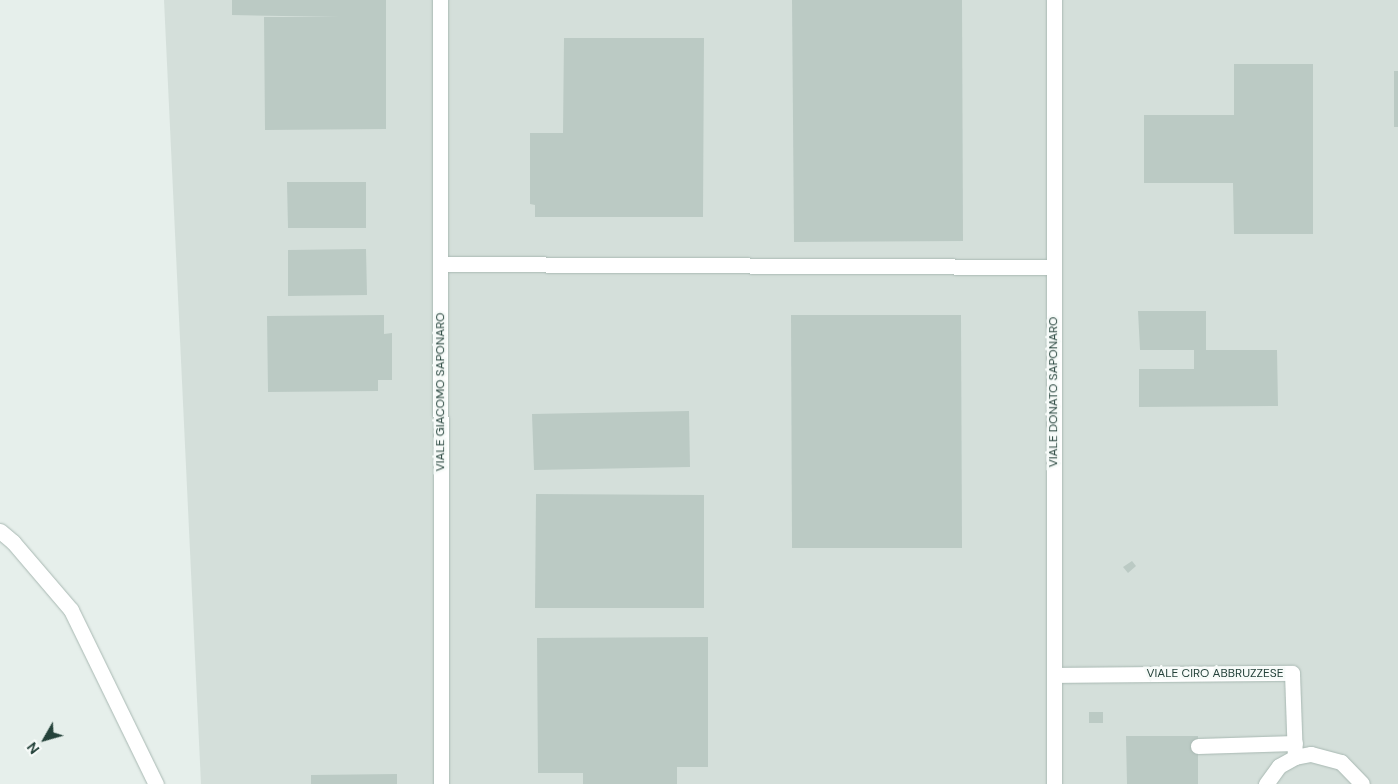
<!DOCTYPE html>
<html>
<head>
<meta charset="utf-8">
<style>
  body { margin:0 }
  #map { position:relative; width:1398px; height:784px; overflow:hidden; background:#e6efeb; font-family:"DM Sans",sans-serif }
  div>[style] { position:absolute }
  .built>* { inset:0; background:#d4dfda }
  .building>* { inset:0; background:#bbcac4 }
  .roads { filter:drop-shadow(0 0 1px #a8b8b2) drop-shadow(0 0 1px #a8b8b2) }
  .street>* { height:15px; margin:-7.5px; padding:0 7.5px; transform-origin:7.5px; border-radius:7.5px; background:#fff }
  span { translate:-50% -50%; white-space:nowrap; text-align:center; line-height:1.15; -webkit-text-stroke:5px #f7fbf9; paint-order:stroke }
  .street-label { font-size:12px; color:#24423a }
  .north { position:absolute; left:20px; top:714px; width:50px; height:50px; -webkit-text-stroke:4px #f7fbf9; paint-order:stroke; rotate:232deg; font-size:14px; font-weight:700; line-height:20px; text-align:center; color:#24423a }
  .north::after { content:''; display:block; margin:auto; width:18px; height:22px; background:#24423a; clip-path:polygon(50% 0,100% 100%,50% 72%,0 100%) }
</style>
</head>
<body>
<div id="map">
  <div class="built">
    <div style="clip-path:polygon(164px 0,1398px 0,1398px 784px,201px 784px)"></div>
  </div>
  <div class="building">
    <div style="clip-path:polygon(232px 0,386px 0,386px 129px,265px 130px,264px 17px,340px 17px,232px 15px)"></div>
    <div style="clip-path:polygon(792px 0,962px 0,963px 241px,794px 242px)"></div>
    <div style="clip-path:polygon(564px 38px,704px 38px,703px 217px,535px 217px,535px 205px,530px 204px,530px 133px,563px 133px)"></div>
    <div style="clip-path:polygon(1234px 64px,1313px 64px,1313px 234px,1234px 234px,1233px 183px,1144px 183px,1144px 115px,1234px 115px)"></div>
    <div style="clip-path:polygon(1394px 71px,1398px 71px,1398px 127px,1394px 127px)"></div>
    <div style="clip-path:polygon(287px 182px,366px 182px,366px 228px,288px 228px)"></div>
    <div style="clip-path:polygon(366px 249px,367px 295px,288px 296px,288px 250px)"></div>
    <div style="clip-path:polygon(1138px 311px,1206px 311px,1206px 350px,1277px 350px,1278px 406px,1139px 407px,1139px 369px,1194px 369px,1194px 350px,1140px 350px)"></div>
    <div style="clip-path:polygon(384px 315px,384px 334px,392px 333px,392px 380px,378px 380px,378px 391px,268px 392px,267px 316px)"></div>
    <div style="clip-path:polygon(791px 315px,961px 315px,962px 548px,792px 548px)"></div>
    <div style="clip-path:polygon(689px 411px,690px 467px,534px 470px,532px 414px)"></div>
    <div style="clip-path:polygon(536px 494px,704px 495px,704px 608px,535px 608px)"></div>
    <div style="clip-path:polygon(1132px 561px,1136px 566px,1128px 573px,1123px 567px)"></div>
    <div style="clip-path:polygon(708px 637px,708px 767px,677px 767px,677px 784px,583px 784px,583px 773px,538px 773px,537px 638px)"></div>
    <div style="clip-path:polygon(1089px 712px,1103px 712px,1103px 723px,1089px 723px)"></div>
    <div style="clip-path:polygon(1126px 736px,1198px 736px,1198px 784px,1127px 784px)"></div>
    <div style="clip-path:polygon(397px 774px,397px 784px,311px 784px,311px 775px)"></div>
  </div>
  <div class="roads">
    <div class="street">
      <div style="left:440px;top:0;width:784px;rotate:89.93deg"></div>
      <div style="left:1054px;top:0;width:784px;rotate:90deg"></div>
      <div style="left:441px;top:264px;width:613px;rotate:0.28deg"></div>
      <div style="left:0;top:531px;width:17px;rotate:40deg"></div>
      <div style="left:13px;top:542px;width:89px;rotate:49.5deg"></div>
      <div style="left:71px;top:610px;width:194px;rotate:64deg"></div>
      <div style="left:1054px;top:675px;width:238px;rotate:-0.5deg"></div>
      <div style="left:1292px;top:673px;width:84px;rotate:88deg"></div>
      <div style="left:1198px;top:746px;width:97px;rotate:-1.8deg"></div>
      <div style="left:1266px;top:784px;width:22px;rotate:-54deg"></div>
      <div style="left:1279px;top:766px;width:18px;rotate:-29deg"></div>
      <div style="left:1295px;top:757px;width:16px;rotate:-11deg"></div>
      <div style="left:1311px;top:754px;width:31px;rotate:15deg"></div>
      <div style="left:1341px;top:762px;width:30px;rotate:46deg"></div>
    </div>
  </div>
  <div class="street-label">
    <span style="left:441px;top:392px;rotate:-90deg">VIALE GIACOMO SAPONARO</span>
    <span style="left:1054px;top:392px;rotate:-90deg">VIALE DONATO SAPONARO</span>
    <span style="left:1215px;top:674px">VIALE CIRO ABBRUZZESE</span>
  </div>
  <div class="north">N</div>
</div>
</body>
</html>
